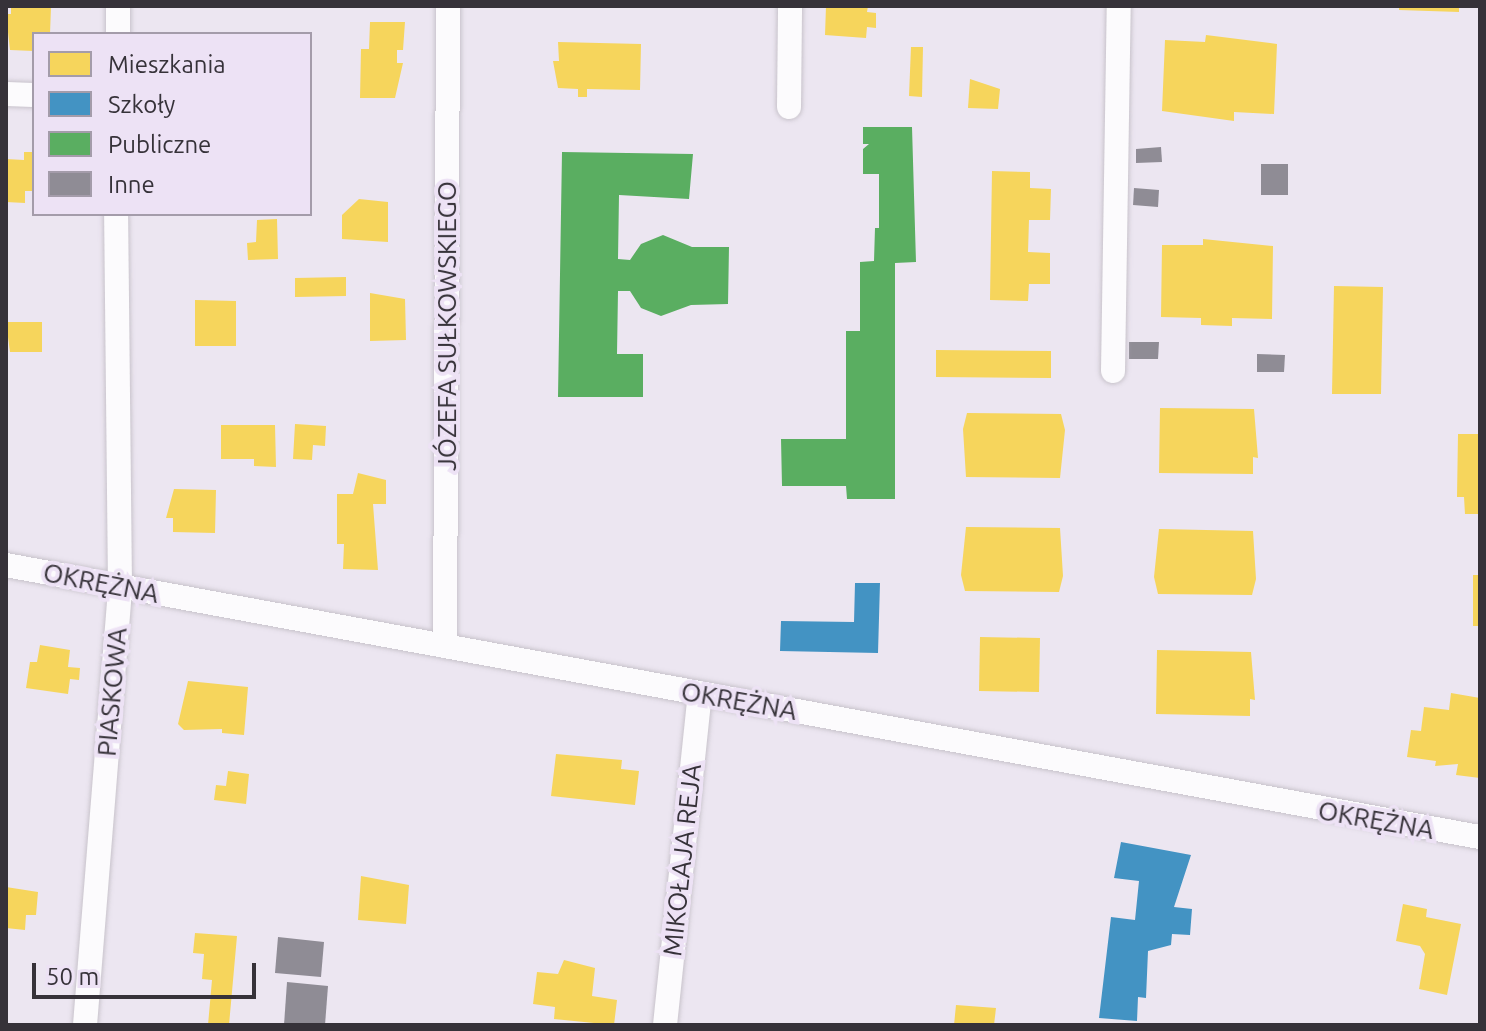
<!DOCTYPE html>
<html>
<head>
<meta charset="utf-8">
<style>
  body { margin:0 }
  #map { position:relative; width:1486px; height:1031px; overflow:hidden; background:#ece6f1; font-family:Ubuntu,sans-serif }
  div>[style] { position:absolute }
  .homes>* { inset:0; background:#f6d55c }
  .schools>* { inset:0; background:#4393c3 }
  .public>* { inset:0; background:#5aae61 }
  .building>* { inset:0; background:#8f8c95 }
  .roads { filter:drop-shadow(0 0 2px #c8c3cb) drop-shadow(0 0 2px #c8c3cb) }
  .street>* { height:24px; margin:-12px; padding:0 12px; transform-origin:12px; border-radius:12px; background:#fcfbfd }
  span { translate:-50% -50%; white-space:nowrap; text-align:center; line-height:1.15; -webkit-text-stroke:8px #ede2f5; paint-order:stroke }
  .street-label { font-size:26px; color:#363239 }
  .frame { position:absolute; inset:0; border:8px solid #363239; pointer-events:none }
  .legend { position:absolute; left:32px; top:32px; width:280px; height:184px; box-sizing:border-box; background:#ede2f5; border:2px solid #a49caa; margin:0; padding:10px 14px; list-style:none; font-size:24px; color:#363239 }
  .legend li { display:flex; align-items:center; gap:16px; height:40px }
  .legend b { width:40px; border:2px solid #a49caa }
  .scale { position:absolute; left:32px; top:963px; width:224px; height:36px; box-sizing:border-box; border:4px solid #363239; border-top:0; padding-left:10px; font-size:24px; line-height:28px; white-space:nowrap; color:#363239; -webkit-text-stroke:6px #ede2f5; paint-order:stroke }
</style>
</head>
<body>
<div id="map">
  <div class="homes">
    <div style="clip-path:polygon(11px 6px,51px 7px,50px 34px,34px 34px,34px 51px,10px 50px,6px 14px,11px 14px)"></div>
    <div style="clip-path:polygon(826px 6px,868px 6px,867px 12px,876px 13px,876px 28px,867px 27px,866px 38px,825px 35px)"></div>
    <div style="clip-path:polygon(1399px 6px,1459px 6px,1459px 12px,1399px 10px)"></div>
    <div style="clip-path:polygon(370px 22px,405px 22px,403px 50px,397px 50px,397px 63px,403px 63px,395px 98px,360px 98px,361px 49px,369px 49px)"></div>
    <div style="clip-path:polygon(1206px 35px,1277px 44px,1274px 114px,1234px 112px,1234px 121px,1162px 111px,1165px 40px,1205px 42px)"></div>
    <div style="clip-path:polygon(558px 42px,641px 44px,640px 90px,587px 89px,587px 97px,578px 97px,578px 89px,558px 88px,553px 61px,559px 61px)"></div>
    <div style="clip-path:polygon(911px 47px,923px 47px,922px 97px,909px 96px)"></div>
    <div style="clip-path:polygon(970px 79px,1000px 89px,998px 109px,968px 108px)"></div>
    <div style="clip-path:polygon(24px 152px,34px 152px,34px 191px,25px 191px,25px 203px,6px 202px,6px 159px,24px 160px)"></div>
    <div style="clip-path:polygon(992px 171px,1030px 172px,1030px 188px,1051px 189px,1050px 220px,1029px 220px,1028px 252px,1050px 253px,1050px 284px,1029px 284px,1028px 301px,990px 300px)"></div>
    <div style="clip-path:polygon(359px 199px,388px 202px,388px 242px,342px 239px,342px 215px)"></div>
    <div style="clip-path:polygon(277px 219px,278px 259px,248px 260px,247px 243px,256px 242px,257px 220px)"></div>
    <div style="clip-path:polygon(1203px 239px,1273px 246px,1272px 319px,1232px 318px,1232px 326px,1201px 325px,1201px 318px,1161px 317px,1162px 245px,1203px 245px)"></div>
    <div style="clip-path:polygon(346px 277px,346px 296px,295px 297px,295px 278px)"></div>
    <div style="clip-path:polygon(1334px 286px,1383px 287px,1381px 394px,1332px 394px)"></div>
    <div style="clip-path:polygon(370px 293px,405px 299px,406px 340px,370px 341px)"></div>
    <div style="clip-path:polygon(195px 300px,236px 301px,236px 346px,195px 346px)"></div>
    <div style="clip-path:polygon(6px 322px,42px 322px,42px 352px,10px 352px)"></div>
    <div style="clip-path:polygon(936px 350px,1051px 351px,1051px 378px,936px 377px)"></div>
    <div style="clip-path:polygon(1160px 408px,1254px 409px,1258px 458px,1253px 457px,1253px 474px,1159px 473px)"></div>
    <div style="clip-path:polygon(967px 413px,1061px 414px,1065px 430px,1060px 478px,966px 477px,963px 429px)"></div>
    <div style="clip-path:polygon(295px 424px,326px 426px,325px 446px,313px 445px,312px 460px,293px 459px)"></div>
    <div style="clip-path:polygon(221px 425px,275px 425px,276px 467px,254px 466px,254px 459px,221px 459px)"></div>
    <div style="clip-path:polygon(1458px 434px,1480px 434px,1480px 514px,1465px 514px,1464px 497px,1457px 497px)"></div>
    <div style="clip-path:polygon(358px 473px,386px 480px,386px 504px,373px 504px,378px 570px,343px 569px,344px 544px,337px 544px,337px 494px,353px 494px)"></div>
    <div style="clip-path:polygon(174px 489px,216px 490px,215px 533px,173px 532px,173px 518px,166px 518px)"></div>
    <div style="clip-path:polygon(966px 527px,1060px 528px,1063px 576px,1059px 592px,965px 591px,961px 575px)"></div>
    <div style="clip-path:polygon(1159px 529px,1253px 531px,1256px 579px,1252px 595px,1158px 594px,1154px 577px)"></div>
    <div style="clip-path:polygon(1473px 575px,1480px 575px,1480px 626px,1473px 626px)"></div>
    <div style="clip-path:polygon(980px 637px,1040px 638px,1039px 692px,979px 691px)"></div>
    <div style="clip-path:polygon(40px 645px,70px 650px,68px 667px,80px 668px,79px 680px,70px 679px,68px 694px,26px 688px,30px 662px,37px 662px)"></div>
    <div style="clip-path:polygon(1157px 650px,1251px 652px,1255px 700px,1250px 699px,1250px 716px,1156px 714px)"></div>
    <div style="clip-path:polygon(188px 681px,248px 687px,244px 735px,222px 733px,222px 729px,184px 730px,178px 724px)"></div>
    <div style="clip-path:polygon(1451px 693px,1480px 698px,1480px 778px,1456px 775px,1458px 764px,1435px 766px,1436px 761px,1407px 757px,1411px 730px,1421px 731px,1424px 707px,1449px 710px)"></div>
    <div style="clip-path:polygon(556px 754px,622px 760px,621px 769px,639px 771px,635px 805px,551px 796px)"></div>
    <div style="clip-path:polygon(228px 771px,249px 774px,246px 804px,214px 800px,216px 785px,226px 786px)"></div>
    <div style="clip-path:polygon(361px 876px,409px 885px,406px 924px,358px 920px)"></div>
    <div style="clip-path:polygon(6px 887px,38px 892px,36px 915px,26px 915px,25px 930px,6px 928px)"></div>
    <div style="clip-path:polygon(1403px 904px,1427px 909px,1426px 917px,1461px 924px,1447px 995px,1419px 989px,1425px 954px,1420px 946px,1396px 941px)"></div>
    <div style="clip-path:polygon(195px 933px,237px 936px,229px 1025px,208px 1025px,212px 980px,202px 979px,204px 954px,193px 953px)"></div>
    <div style="clip-path:polygon(564px 960px,595px 968px,592px 996px,617px 1000px,614px 1025px,554px 1019px,555px 1007px,533px 1004px,537px 972px,558px 974px)"></div>
    <div style="clip-path:polygon(956px 1005px,996px 1008px,994px 1025px,954px 1025px)"></div>
  </div>
  <div class="schools">
    <div style="clip-path:polygon(855px 583px,880px 583px,878px 653px,780px 651px,781px 621px,854px 622px)"></div>
    <div style="clip-path:polygon(1121px 842px,1191px 855px,1174px 907px,1192px 909px,1190px 935px,1172px 934px,1171px 945px,1148px 951px,1146px 998px,1138px 997px,1137px 1021px,1099px 1018px,1111px 917px,1135px 920px,1139px 881px,1114px 878px)"></div>
  </div>
  <div class="public">
    <div style="clip-path:polygon(863px 127px,912px 127px,916px 262px,895px 263px,895px 499px,847px 499px,846px 486px,782px 486px,781px 439px,846px 439px,846px 331px,860px 331px,860px 262px,874px 261px,875px 228px,879px 228px,879px 174px,863px 174px,863px 149px,869px 144px,863px 144px)"></div>
    <div style="clip-path:polygon(562px 152px,693px 154px,689px 199px,619px 195px,618px 259px,630px 260px,641px 244px,663px 235px,692px 247px,729px 247px,728px 304px,691px 305px,661px 316px,641px 308px,630px 291px,618px 291px,617px 354px,643px 354px,643px 397px,558px 397px)"></div>
  </div>
  <div class="building">
    <div style="clip-path:polygon(1161px 147px,1162px 162px,1136px 163px,1136px 149px)"></div>
    <div style="clip-path:polygon(1261px 164px,1288px 164px,1288px 195px,1261px 195px)"></div>
    <div style="clip-path:polygon(1134px 188px,1159px 190px,1158px 207px,1133px 205px)"></div>
    <div style="clip-path:polygon(1129px 342px,1159px 342px,1158px 359px,1129px 359px)"></div>
    <div style="clip-path:polygon(1257px 354px,1285px 355px,1284px 372px,1257px 372px)"></div>
    <div style="clip-path:polygon(278px 937px,324px 942px,321px 977px,275px 973px)"></div>
    <div style="clip-path:polygon(287px 982px,328px 986px,325px 1025px,284px 1025px)"></div>
  </div>
  <div class="roads">
    <div class="street">
      <div style="left:118px;top:34px;width:28px;rotate:-90deg"></div>
      <div style="left:6px;top:94px;width:28px;rotate:2deg"></div>
      <div style="left:789px;top:107px;width:101px;rotate:-89.4deg"></div>
      <div style="left:1113px;top:371px;width:365px;rotate:-89.1deg"></div>
      <div style="left:6px;top:565px;width:1499px;rotate:10.46deg"></div>
      <div style="left:445px;top:646px;width:640px;rotate:-89.73deg"></div>
      <div style="left:85px;top:1025px;width:440px;rotate:-85.4deg"></div>
      <div style="left:120px;top:586px;width:372px;rotate:-90.6deg"></div>
      <div style="left:665px;top:1025px;width:333px;rotate:-84deg"></div>
    </div>
  </div>
  <div class="street-label">
    <span style="left:447px;top:326px;rotate:-90deg">JÓZEFA SUŁKOWSKIEGO</span>
    <span style="left:101px;top:583px;rotate:11deg">OKRĘŻNA</span>
    <span style="left:112px;top:692px;rotate:-85deg">PIASKOWA</span>
    <span style="left:739px;top:701px;rotate:10deg">OKRĘŻNA</span>
    <span style="left:1376px;top:820px;rotate:10deg">OKRĘŻNA</span>
    <span style="left:682px;top:860px;rotate:-84deg">MIKOŁAJA REJA</span>
  </div>
  <div class="frame"></div>
  <ul class="legend">
  <li><b style="height:22px;background:#f6d55c"></b>Mieszkania</li>
  <li><b style="height:22px;background:#4393c3"></b>Szkoły</li>
  <li><b style="height:22px;background:#5aae61"></b>Publiczne</li>
  <li><b style="height:22px;background:#8f8c95"></b>Inne</li>
  </ul>
  <div class="scale">50 m</div>
</div>
</body>
</html>
